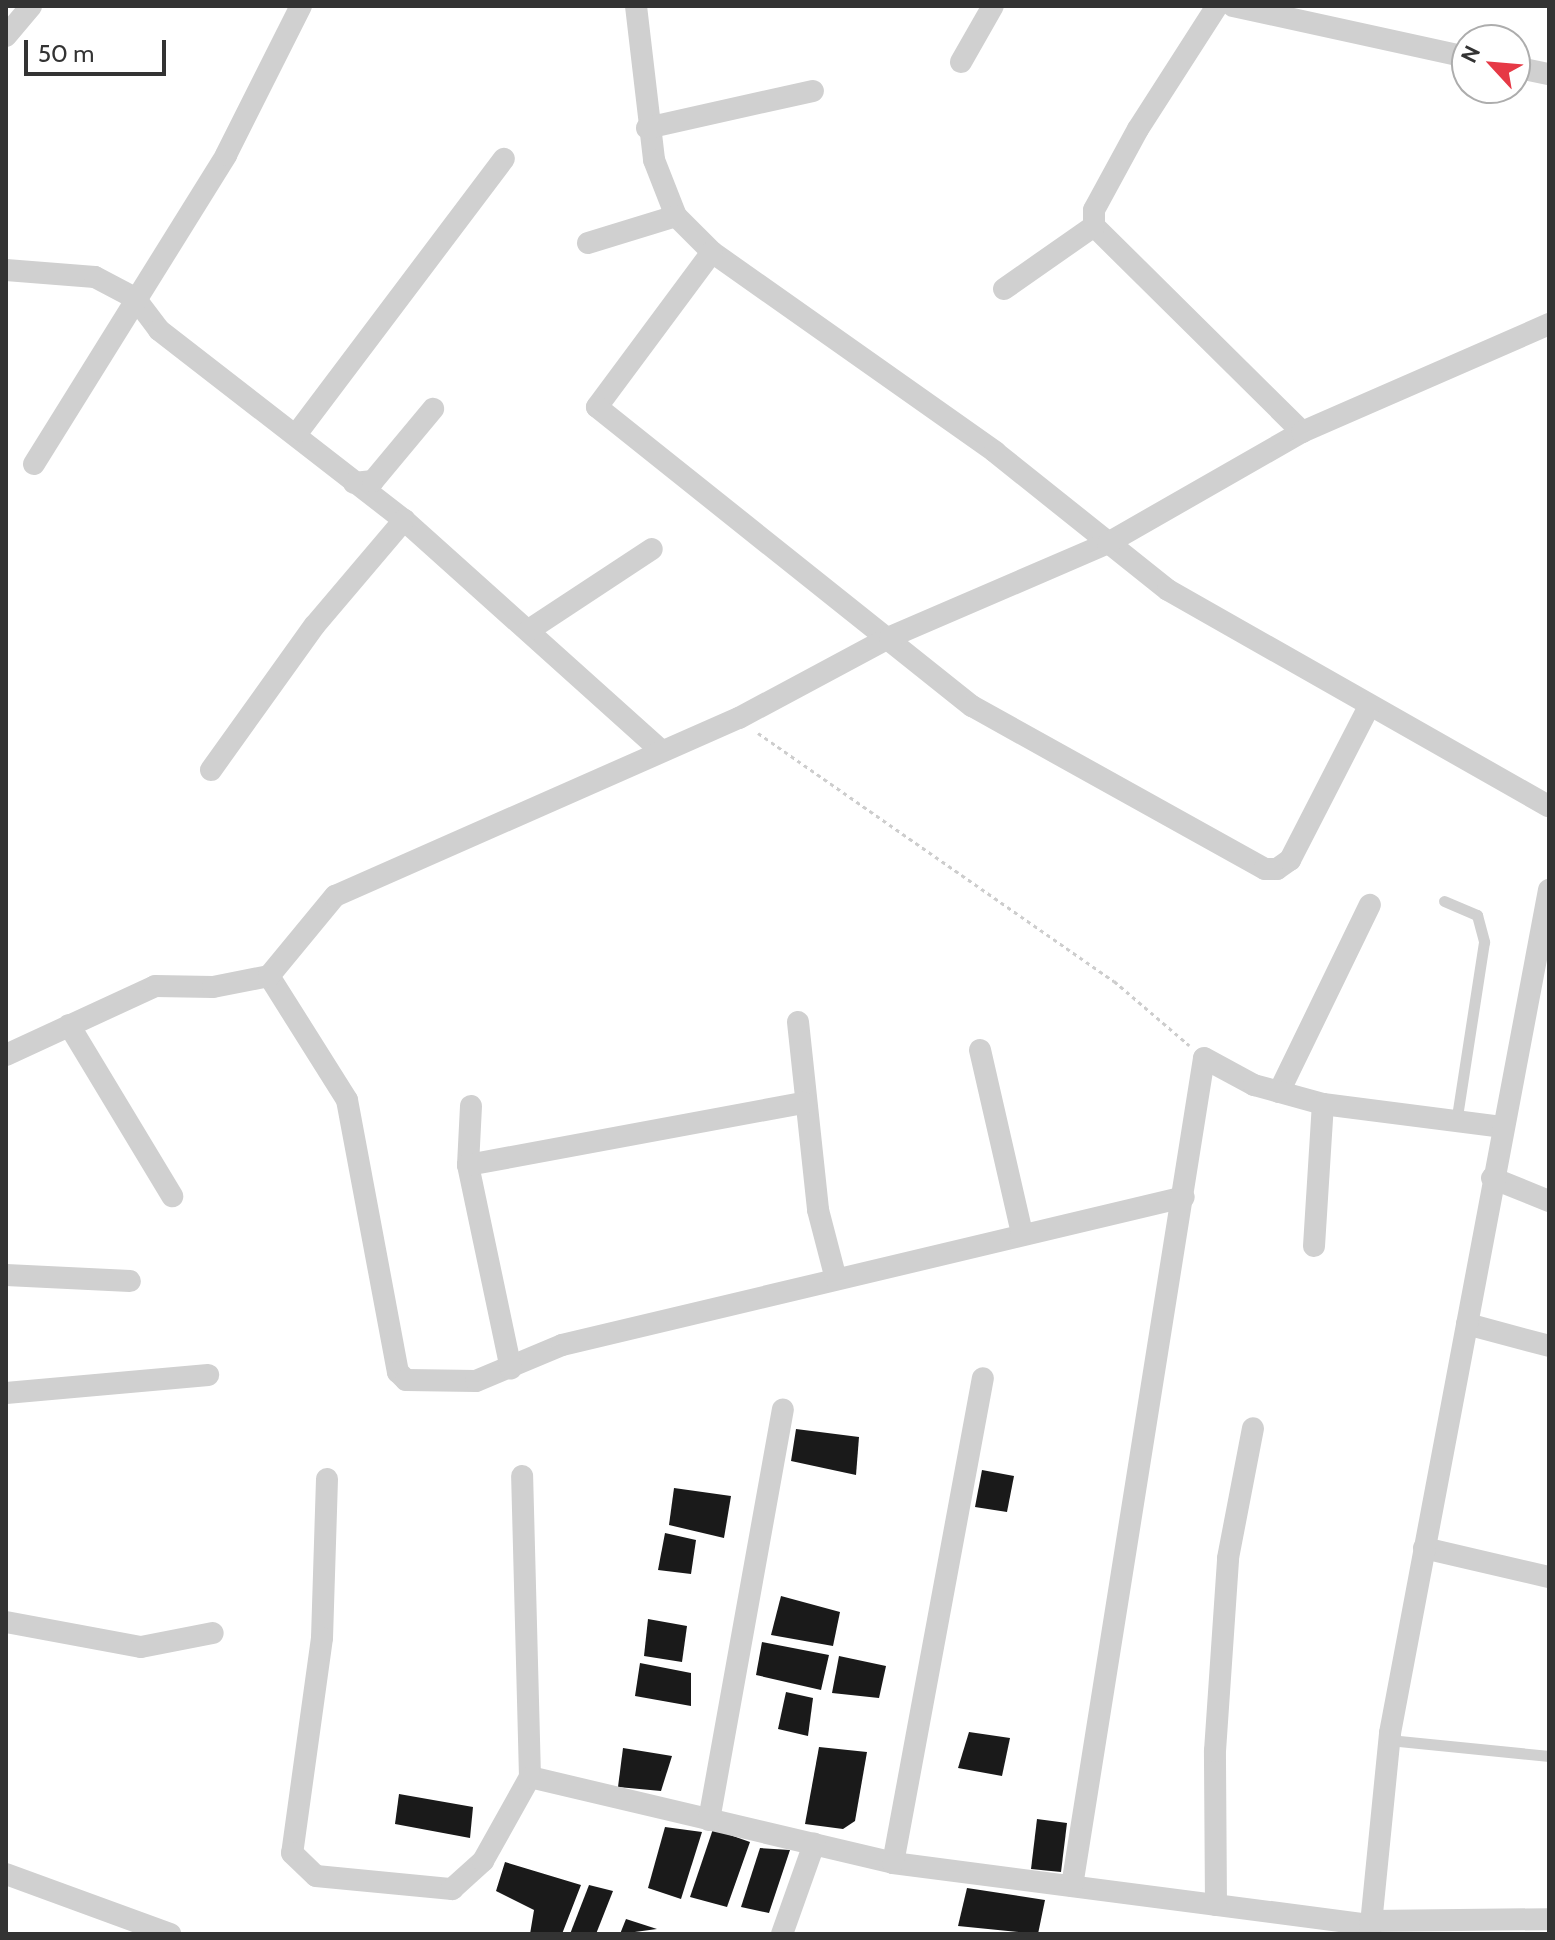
<!DOCTYPE html>
<html>
<head>
<meta charset="utf-8">
<style>
  body { margin:0 }
  #map { position:relative; width:1555px; height:1940px; overflow:hidden; background:#fff; font-family:Cabin,sans-serif }
  div>[style] { position:absolute }
  .building>* { inset:0; background:#1a1a1a }
  .path>* { height:3px; margin-top:-1.5px; transform-origin:0; background:repeating-linear-gradient(90deg,#cdcdcd 0 4px,transparent 0 8px) }
  .lane>* { height:11px; margin:-5.5px; padding:0 5.5px; transform-origin:5.5px; border-radius:5.5px; background:#d0d0d0 }
  .street>* { height:22px; margin:-11px; padding:0 11px; transform-origin:11px; border-radius:11px; background:#d0d0d0 }
  span { translate:-50% -50%; white-space:nowrap; text-align:center; line-height:1.15; -webkit-text-stroke:8px #fff; paint-order:stroke }
  .frame { position:absolute; inset:0; border:8px solid #333; pointer-events:none }
  .north { position:absolute; left:1451px; top:24px; width:80px; height:80px; box-sizing:border-box; background:#fff; border:2px solid #adadad; border-radius:50%; rotate:296deg; font-size:22px; font-weight:700; line-height:32px; text-align:center; color:#333 }
  .north::after { content:''; display:block; margin:auto; width:28px; height:36px; background:#e63946; clip-path:polygon(50% 0,100% 100%,50% 72%,0 100%) }
  .scale { position:absolute; left:24px; top:40px; width:142px; height:36px; box-sizing:border-box; border:4px solid #333; border-top:0; padding-left:10px; font-size:24px; line-height:28px; white-space:nowrap; color:#333; -webkit-text-stroke:6px #fff; paint-order:stroke }
</style>
</head>
<body>
<div id="map">
  <div class="building">
    <div style="clip-path:polygon(796px 1429px,859px 1437px,856px 1475px,791px 1461px)"></div>
    <div style="clip-path:polygon(982px 1470px,1014px 1476px,1007px 1512px,975px 1507px)"></div>
    <div style="clip-path:polygon(674px 1488px,731px 1496px,724px 1538px,669px 1525px)"></div>
    <div style="clip-path:polygon(665px 1533px,696px 1540px,691px 1574px,658px 1570px)"></div>
    <div style="clip-path:polygon(781px 1596px,840px 1612px,833px 1646px,771px 1635px)"></div>
    <div style="clip-path:polygon(648px 1619px,687px 1626px,682px 1662px,644px 1656px)"></div>
    <div style="clip-path:polygon(762px 1642px,829px 1655px,821px 1690px,756px 1675px)"></div>
    <div style="clip-path:polygon(839px 1656px,886px 1666px,879px 1698px,832px 1693px)"></div>
    <div style="clip-path:polygon(640px 1663px,691px 1673px,691px 1706px,635px 1696px)"></div>
    <div style="clip-path:polygon(786px 1692px,813px 1698px,808px 1736px,778px 1729px)"></div>
    <div style="clip-path:polygon(969px 1732px,1010px 1738px,1002px 1776px,958px 1768px)"></div>
    <div style="clip-path:polygon(819px 1747px,867px 1752px,855px 1821px,843px 1829px,805px 1824px)"></div>
    <div style="clip-path:polygon(623px 1748px,672px 1756px,661px 1791px,618px 1787px)"></div>
    <div style="clip-path:polygon(399px 1794px,473px 1807px,470px 1838px,395px 1824px)"></div>
    <div style="clip-path:polygon(1037px 1819px,1067px 1823px,1061px 1872px,1031px 1869px)"></div>
    <div style="clip-path:polygon(665px 1827px,702px 1832px,681px 1899px,648px 1888px)"></div>
    <div style="clip-path:polygon(713px 1829px,750px 1842px,727px 1907px,690px 1897px)"></div>
    <div style="clip-path:polygon(760px 1848px,790px 1850px,769px 1913px,741px 1907px)"></div>
    <div style="clip-path:polygon(505px 1862px,581px 1885px,562px 1934px,530px 1934px,534px 1910px,496px 1891px)"></div>
    <div style="clip-path:polygon(589px 1885px,613px 1891px,596px 1934px,570px 1934px)"></div>
    <div style="clip-path:polygon(967px 1888px,1045px 1900px,1038px 1934px,958px 1926px)"></div>
    <div style="clip-path:polygon(626px 1919px,657px 1929px,620px 1934px)"></div>
  </div>
  <div class="path">
    <div style="left:758px;top:733px;width:434px;rotate:34.9deg"></div>
    <div style="left:1114px;top:981px;width:99px;rotate:40.5deg"></div>
  </div>
  <div class="lane">
    <div style="left:1444px;top:901px;width:36px;rotate:23deg"></div>
    <div style="left:1477px;top:915px;width:28px;rotate:75deg"></div>
    <div style="left:1484px;top:942px;width:182px;rotate:98.8deg"></div>
    <div style="left:1389px;top:1740px;width:161px;rotate:5.7deg"></div>
  </div>
  <div class="street">
    <div style="left:636px;top:6px;width:155px;rotate:83.3deg"></div>
    <div style="left:654px;top:160px;width:60px;rotate:68.6deg"></div>
    <div style="left:676px;top:216px;width:51px;rotate:45deg"></div>
    <div style="left:712px;top:252px;width:347px;rotate:35.2deg"></div>
    <div style="left:995px;top:452px;width:221px;rotate:38.6deg"></div>
    <div style="left:1168px;top:590px;width:438px;rotate:29.6deg"></div>
    <div style="left:1217px;top:6px;width:146px;rotate:122.7deg"></div>
    <div style="left:1138px;top:129px;width:92px;rotate:118.5deg"></div>
    <div style="left:1094px;top:210px;width:16px;rotate:90deg"></div>
    <div style="left:1094px;top:226px;width:293px;rotate:44.7deg"></div>
    <div style="left:1233px;top:6px;width:239px;rotate:12.3deg"></div>
    <div style="left:6px;top:36px;width:39px;rotate:-50deg"></div>
    <div style="left:961px;top:62px;width:64px;rotate:-60.3deg"></div>
    <div style="left:1515px;top:67px;width:35px;rotate:12deg"></div>
    <div style="left:647px;top:128px;width:170px;rotate:-12.6deg"></div>
    <div style="left:588px;top:243px;width:92px;rotate:-17.1deg"></div>
    <div style="left:712px;top:252px;width:193px;rotate:126.6deg"></div>
    <div style="left:597px;top:407px;width:480px;rotate:38.6deg"></div>
    <div style="left:972px;top:706px;width:335px;rotate:29.1deg"></div>
    <div style="left:1265px;top:869px;width:12px"></div>
    <div style="left:1277px;top:869px;width:16px;rotate:-35deg"></div>
    <div style="left:1290px;top:860px;width:171px;rotate:-62.8deg"></div>
    <div style="left:6px;top:270px;width:89px;rotate:4.5deg"></div>
    <div style="left:95px;top:277px;width:45px;rotate:27.7deg"></div>
    <div style="left:135px;top:298px;width:40px;rotate:53deg"></div>
    <div style="left:159px;top:330px;width:310px;rotate:37.8deg"></div>
    <div style="left:404px;top:520px;width:341px;rotate:41.9deg"></div>
    <div style="left:1004px;top:289px;width:110px;rotate:-35deg"></div>
    <div style="left:298px;top:432px;width:342px;rotate:-53deg"></div>
    <div style="left:34px;top:464px;width:364px;rotate:-58.1deg"></div>
    <div style="left:226px;top:155px;width:167px;rotate:-63.3deg"></div>
    <div style="left:354px;top:483px;width:19px;rotate:-6deg"></div>
    <div style="left:373px;top:481px;width:94px;rotate:-50.2deg"></div>
    <div style="left:529px;top:630px;width:147px;rotate:-33.4deg"></div>
    <div style="left:211px;top:770px;width:178px;rotate:-54.4deg"></div>
    <div style="left:315px;top:625px;width:138px;rotate:-49.7deg"></div>
    <div style="left:269px;top:976px;width:146px;rotate:57.8deg"></div>
    <div style="left:347px;top:1100px;width:277px;rotate:79.4deg"></div>
    <div style="left:398px;top:1372px;width:11px;rotate:45deg"></div>
    <div style="left:406px;top:1380px;width:70px;rotate:0.8deg"></div>
    <div style="left:476px;top:1381px;width:93px;rotate:-22.7deg"></div>
    <div style="left:562px;top:1345px;width:639px;rotate:-13.38deg"></div>
    <div style="left:798px;top:1022px;width:189px;rotate:83.9deg"></div>
    <div style="left:818px;top:1210px;width:71px;rotate:75.4deg"></div>
    <div style="left:69px;top:1025px;width:200px;rotate:58.9deg"></div>
    <div style="left:980px;top:1050px;width:188px;rotate:77.1deg"></div>
    <div style="left:6px;top:1055px;width:164px;rotate:-24.8deg"></div>
    <div style="left:155px;top:986px;width:58px;rotate:1deg"></div>
    <div style="left:213px;top:987px;width:57px;rotate:-11.1deg"></div>
    <div style="left:269px;top:976px;width:104px;rotate:-50.5deg"></div>
    <div style="left:335px;top:896px;width:441px;rotate:-23.8deg"></div>
    <div style="left:739px;top:718px;width:171px;rotate:-28.2deg"></div>
    <div style="left:890px;top:637px;width:237px;rotate:-23.3deg"></div>
    <div style="left:1108px;top:543px;width:224px;rotate:-29.8deg"></div>
    <div style="left:1302px;top:432px;width:270px;rotate:-23.6deg"></div>
    <div style="left:1279px;top:1092px;width:208px;rotate:-64.1deg"></div>
    <div style="left:471px;top:1106px;width:59px;rotate:92.9deg"></div>
    <div style="left:468px;top:1165px;width:208px;rotate:78.1deg"></div>
    <div style="left:468px;top:1165px;width:341px;rotate:-10.5deg"></div>
    <div style="left:1492px;top:1178px;width:61px;rotate:22deg"></div>
    <div style="left:1314px;top:1246px;width:142px;rotate:-86.4deg"></div>
    <div style="left:6px;top:1275px;width:124px;rotate:2.8deg"></div>
    <div style="left:1467px;top:1324px;width:85px;rotate:15deg"></div>
    <div style="left:6px;top:1393px;width:203px;rotate:-5.1deg"></div>
    <div style="left:327px;top:1479px;width:159px;rotate:91.8deg"></div>
    <div style="left:322px;top:1638px;width:217px;rotate:97.9deg"></div>
    <div style="left:292px;top:1853px;width:33px;rotate:44deg"></div>
    <div style="left:316px;top:1876px;width:137px;rotate:5.5deg"></div>
    <div style="left:452px;top:1889px;width:42px;rotate:-42.1deg"></div>
    <div style="left:483px;top:1861px;width:96px;rotate:-60.8deg"></div>
    <div style="left:530px;top:1777px;width:301px;rotate:-91.5deg"></div>
    <div style="left:1424px;top:1548px;width:128px;rotate:13.1deg"></div>
    <div style="left:6px;top:1622px;width:137px;rotate:10.5deg"></div>
    <div style="left:141px;top:1647px;width:73px;rotate:-11deg"></div>
    <div style="left:530px;top:1777px;width:373px;rotate:13.3deg"></div>
    <div style="left:893px;top:1863px;width:480px;rotate:7.4deg"></div>
    <div style="left:709px;top:1820px;width:417px;rotate:-79.8deg"></div>
    <div style="left:893px;top:1863px;width:493px;rotate:-79.5deg"></div>
    <div style="left:6px;top:1874px;width:175px;rotate:20.1deg"></div>
    <div style="left:1072px;top:1886px;width:838px;rotate:-80.94deg"></div>
    <div style="left:1204px;top:1058px;width:57px;rotate:28.4deg"></div>
    <div style="left:1254px;top:1085px;width:72px;rotate:15.4deg"></div>
    <div style="left:1323px;top:1104px;width:180px;rotate:7.3deg"></div>
    <div style="left:1216px;top:1905px;width:154px;rotate:-90.4deg"></div>
    <div style="left:1215px;top:1751px;width:193px;rotate:-86.1deg"></div>
    <div style="left:1228px;top:1558px;width:132px;rotate:-79.1deg"></div>
    <div style="left:1370px;top:1921px;width:179px;rotate:-0.6deg"></div>
    <div style="left:782px;top:1934px;width:96px;rotate:-70.4deg"></div>
    <div style="left:1370px;top:1934px;width:202px;rotate:-84.3deg"></div>
    <div style="left:1390px;top:1733px;width:858px;rotate:-79.32deg"></div>
  </div>
  <div class="frame"></div>
  <div class="north">N</div>
  <div class="scale">50 m</div>
</div>
</body>
</html>
